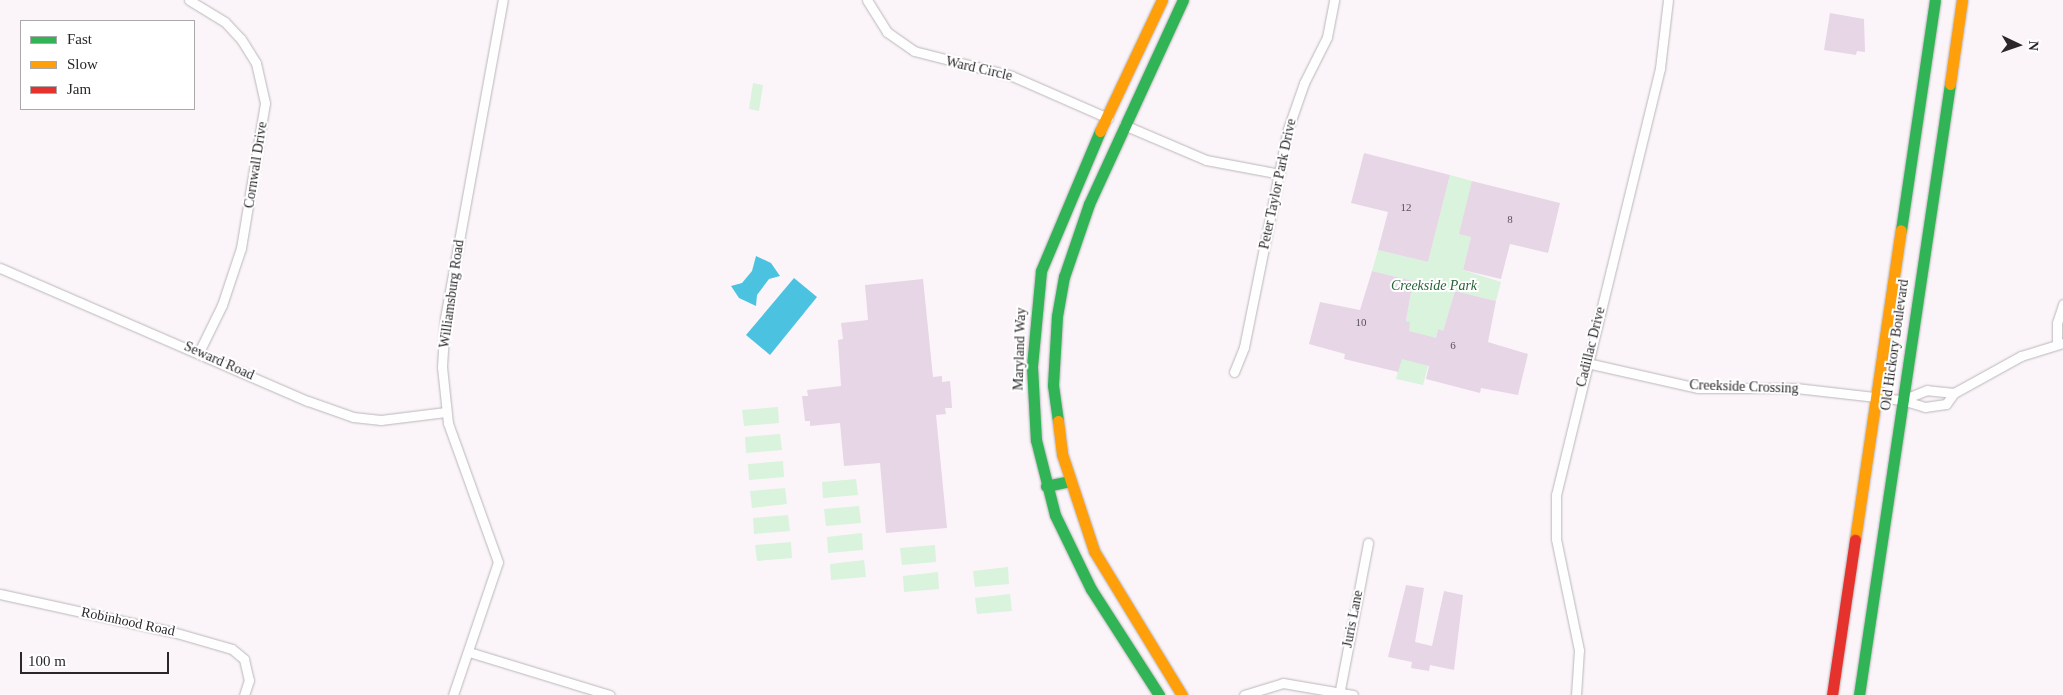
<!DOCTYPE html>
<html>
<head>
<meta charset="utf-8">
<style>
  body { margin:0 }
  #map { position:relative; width:2063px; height:695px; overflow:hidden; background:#fbf5fa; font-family:Georgia,serif }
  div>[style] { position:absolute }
  .green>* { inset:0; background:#d9f3dd }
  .water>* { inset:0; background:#4bc3e0 }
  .building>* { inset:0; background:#e7d6e6 }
  .roads { filter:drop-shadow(0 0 1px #bab6b9) drop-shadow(0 0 1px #bab6b9) }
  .street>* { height:9px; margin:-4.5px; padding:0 4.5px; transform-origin:4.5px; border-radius:4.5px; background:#fefefe }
  .fast>* { height:11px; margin:-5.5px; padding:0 5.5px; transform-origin:5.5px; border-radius:5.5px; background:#30b455 }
  .slow>* { height:11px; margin:-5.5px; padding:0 5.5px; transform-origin:5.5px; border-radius:5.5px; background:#ff9f0a }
  .jam>* { height:11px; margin:-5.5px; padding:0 5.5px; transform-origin:5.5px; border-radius:5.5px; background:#e5322d }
  span { translate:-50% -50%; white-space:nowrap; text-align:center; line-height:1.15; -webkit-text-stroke:4px #fff; paint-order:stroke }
  .number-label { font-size:11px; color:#595258 }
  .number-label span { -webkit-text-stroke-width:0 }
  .street-label { font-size:14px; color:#2a2629 }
  .park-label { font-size:14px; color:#266337; font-style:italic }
  .legend { position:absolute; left:20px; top:20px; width:175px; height:90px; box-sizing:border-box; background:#fff; border:1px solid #aaa8a9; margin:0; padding:6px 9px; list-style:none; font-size:15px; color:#2a2629 }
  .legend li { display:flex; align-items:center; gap:10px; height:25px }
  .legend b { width:25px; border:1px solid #aaa8a9 }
  .north { position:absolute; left:1993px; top:20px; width:50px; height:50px; -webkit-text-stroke:4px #fff; paint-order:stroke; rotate:93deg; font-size:14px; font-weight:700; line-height:20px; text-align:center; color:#2a2629 }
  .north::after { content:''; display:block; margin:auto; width:18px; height:22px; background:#2a2629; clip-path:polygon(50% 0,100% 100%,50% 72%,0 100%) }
  .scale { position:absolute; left:20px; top:652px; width:149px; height:22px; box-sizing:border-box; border:2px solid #2a2629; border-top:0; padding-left:6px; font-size:15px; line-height:18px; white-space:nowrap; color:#2a2629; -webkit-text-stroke:4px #fff; paint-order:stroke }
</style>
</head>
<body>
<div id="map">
  <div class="green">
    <div style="clip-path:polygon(753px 83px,763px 85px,759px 111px,749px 109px)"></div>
    <div style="clip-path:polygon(1450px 175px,1472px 181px,1471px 237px,1463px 270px,1501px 282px,1496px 301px,1455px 291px,1443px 331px,1438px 330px,1423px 385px,1396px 379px,1410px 323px,1406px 321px,1413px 281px,1372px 271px,1378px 250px,1428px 262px)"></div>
    <div style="clip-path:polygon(778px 407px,779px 423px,744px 426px,742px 410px)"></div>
    <div style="clip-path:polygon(780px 434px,782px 450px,746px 453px,745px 437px)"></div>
    <div style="clip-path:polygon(783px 461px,784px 477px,749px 480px,748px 464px)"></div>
    <div style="clip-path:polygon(856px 479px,858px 495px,823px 498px,822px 482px)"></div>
    <div style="clip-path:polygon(785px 488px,787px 504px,752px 508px,750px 491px)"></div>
    <div style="clip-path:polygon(859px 506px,861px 523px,826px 526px,824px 509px)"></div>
    <div style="clip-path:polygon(788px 515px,790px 531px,754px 534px,753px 518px)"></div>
    <div style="clip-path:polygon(862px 533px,863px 550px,828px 553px,827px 537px)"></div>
    <div style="clip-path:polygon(791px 542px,792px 558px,757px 561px,755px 545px)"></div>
    <div style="clip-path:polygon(935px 545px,936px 562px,902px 565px,900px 548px)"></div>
    <div style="clip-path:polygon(864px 560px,866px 577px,831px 580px,830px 564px)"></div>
    <div style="clip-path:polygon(1008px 567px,1009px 584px,975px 587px,973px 571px)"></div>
    <div style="clip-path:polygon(938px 572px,939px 589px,904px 592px,903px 576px)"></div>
    <div style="clip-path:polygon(1010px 594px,1012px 611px,977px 614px,975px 598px)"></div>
  </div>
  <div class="water">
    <div style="clip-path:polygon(756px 256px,771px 263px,780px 276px,769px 279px,757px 295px,756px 306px,739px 298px,731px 286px,742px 283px,752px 271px)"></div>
    <div style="clip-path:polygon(794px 278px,817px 297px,770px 355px,746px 335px)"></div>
  </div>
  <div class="building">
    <div style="clip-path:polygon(1830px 13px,1864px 19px,1865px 52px,1857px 51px,1856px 55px,1824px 50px)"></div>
    <div style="clip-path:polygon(1364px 153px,1450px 175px,1428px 262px,1378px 250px,1388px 212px,1351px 203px)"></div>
    <div style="clip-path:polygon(1472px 181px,1560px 203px,1548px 253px,1510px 244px,1501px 279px,1463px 270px,1471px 237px,1459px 234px)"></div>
    <div style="clip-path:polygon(1372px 271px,1413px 281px,1406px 321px,1410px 322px,1409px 331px,1436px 338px,1438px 329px,1443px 331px,1455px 291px,1496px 301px,1488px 342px,1528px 354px,1518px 395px,1481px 388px,1480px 393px,1426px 379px,1429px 366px,1402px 359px,1398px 372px,1344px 359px,1345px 354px,1309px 344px,1320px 302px,1360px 310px)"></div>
    <div style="clip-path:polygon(923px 279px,933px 377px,942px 376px,942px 382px,950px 381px,951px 391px,952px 408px,945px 408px,946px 414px,936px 415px,947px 528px,886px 533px,880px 463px,844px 466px,840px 423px,810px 426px,810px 421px,805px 421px,802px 396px,808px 396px,807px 390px,841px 386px,838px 340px,843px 339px,841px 323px,868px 320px,865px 285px)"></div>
    <div style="clip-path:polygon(1406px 585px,1424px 588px,1415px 642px,1432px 646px,1444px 591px,1463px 595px,1454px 670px,1430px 665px,1429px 671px,1411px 668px,1412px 662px,1388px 657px)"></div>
  </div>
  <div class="roads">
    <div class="street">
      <div style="left:189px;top:0;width:42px;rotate:31.4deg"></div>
      <div style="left:225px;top:22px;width:23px;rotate:47deg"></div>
      <div style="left:241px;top:39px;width:28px;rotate:58deg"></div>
      <div style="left:256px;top:63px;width:41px;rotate:77.3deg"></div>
      <div style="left:265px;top:103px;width:147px;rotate:99.4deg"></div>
      <div style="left:241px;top:248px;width:60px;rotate:108.4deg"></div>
      <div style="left:222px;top:305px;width:52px;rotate:116.1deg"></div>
      <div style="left:867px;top:0;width:38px;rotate:58deg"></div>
      <div style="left:887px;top:32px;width:33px;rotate:35deg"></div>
      <div style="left:914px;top:51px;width:101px;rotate:14.3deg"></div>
      <div style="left:1012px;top:76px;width:105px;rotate:23.6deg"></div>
      <div style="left:1124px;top:125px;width:89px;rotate:23.1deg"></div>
      <div style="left:1206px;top:160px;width:75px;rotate:10.7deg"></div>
      <div style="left:0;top:268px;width:335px;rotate:23.4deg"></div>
      <div style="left:308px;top:401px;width:48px;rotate:19.6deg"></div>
      <div style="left:353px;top:417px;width:28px;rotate:6deg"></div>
      <div style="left:381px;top:420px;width:65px;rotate:-7deg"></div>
      <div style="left:2057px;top:344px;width:21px;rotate:-90deg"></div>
      <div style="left:2057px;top:323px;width:20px;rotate:-72deg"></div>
      <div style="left:1587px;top:363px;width:114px;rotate:12.7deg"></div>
      <div style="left:1698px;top:388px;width:98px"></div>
      <div style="left:1796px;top:388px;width:107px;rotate:6.5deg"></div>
      <div style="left:1902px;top:400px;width:24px;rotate:17deg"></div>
      <div style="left:1925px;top:407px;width:21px;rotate:-8deg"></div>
      <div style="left:1946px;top:404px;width:14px;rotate:-54deg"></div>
      <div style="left:1954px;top:393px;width:27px;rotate:-174deg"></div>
      <div style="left:1927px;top:390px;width:27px;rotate:158deg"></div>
      <div style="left:1234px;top:372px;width:27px;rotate:-68deg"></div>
      <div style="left:1244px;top:347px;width:222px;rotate:-78.6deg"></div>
      <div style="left:1288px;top:129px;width:49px;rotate:-70.8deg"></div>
      <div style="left:1304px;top:83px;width:51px;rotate:-63.4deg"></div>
      <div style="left:1327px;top:37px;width:38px;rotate:-79deg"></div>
      <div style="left:1954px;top:393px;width:77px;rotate:-28.9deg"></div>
      <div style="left:2021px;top:356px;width:44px;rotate:-17.2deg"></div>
      <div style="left:0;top:594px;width:177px;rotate:12.4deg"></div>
      <div style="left:173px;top:632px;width:61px;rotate:16.1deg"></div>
      <div style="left:232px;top:649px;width:16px;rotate:40deg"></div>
      <div style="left:244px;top:659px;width:22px;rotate:77deg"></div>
      <div style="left:249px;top:680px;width:16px;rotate:108deg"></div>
      <div style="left:469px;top:652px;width:147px;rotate:17deg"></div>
      <div style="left:453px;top:695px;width:140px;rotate:-71.3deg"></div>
      <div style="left:498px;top:562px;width:148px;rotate:-109.8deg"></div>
      <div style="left:448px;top:423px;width:56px;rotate:-96.1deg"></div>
      <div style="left:442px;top:367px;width:49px;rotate:-86.5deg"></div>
      <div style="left:445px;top:318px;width:323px;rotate:-79.7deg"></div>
      <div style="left:1244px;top:695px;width:41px;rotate:-17.1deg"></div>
      <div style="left:1283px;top:683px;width:71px;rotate:9.7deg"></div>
      <div style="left:1339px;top:695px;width:155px;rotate:-79.2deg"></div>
      <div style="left:1576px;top:695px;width:45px;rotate:-86.2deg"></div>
      <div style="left:1579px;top:650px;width:113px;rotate:-101.7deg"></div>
      <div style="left:1556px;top:539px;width:44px;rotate:-90deg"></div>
      <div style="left:1556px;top:495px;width:439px;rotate:-76.3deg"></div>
      <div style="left:1660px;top:68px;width:68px;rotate:-83.3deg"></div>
    </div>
    <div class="fast">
      <div style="left:1100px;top:131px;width:152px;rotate:112.9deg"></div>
      <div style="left:1041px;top:271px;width:96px;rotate:95.4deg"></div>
      <div style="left:1032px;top:367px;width:73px;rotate:86.9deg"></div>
      <div style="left:1036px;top:440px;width:77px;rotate:75.8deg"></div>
      <div style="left:1055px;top:515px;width:82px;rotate:64.1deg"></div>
      <div style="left:1091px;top:589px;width:126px;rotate:57.3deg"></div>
      <div style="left:1901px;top:230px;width:232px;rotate:-81.6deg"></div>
      <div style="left:1058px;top:421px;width:36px;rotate:-98deg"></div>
      <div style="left:1053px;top:385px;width:69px;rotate:-86.7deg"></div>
      <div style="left:1057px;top:316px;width:40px;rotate:-80deg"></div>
      <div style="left:1064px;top:277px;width:77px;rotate:-71.1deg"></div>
      <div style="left:1089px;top:204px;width:225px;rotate:-65.3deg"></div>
      <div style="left:1046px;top:486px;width:24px;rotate:-12deg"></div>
      <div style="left:1859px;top:695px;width:618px;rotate:-81.53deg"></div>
    </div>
    <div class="slow">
      <div style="left:1950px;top:84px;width:85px;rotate:-81.9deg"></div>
      <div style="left:1100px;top:131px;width:145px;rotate:-64.7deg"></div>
      <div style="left:1058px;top:421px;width:33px;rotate:83deg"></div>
      <div style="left:1062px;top:454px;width:102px;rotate:71.7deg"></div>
      <div style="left:1094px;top:551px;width:169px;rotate:58.6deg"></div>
      <div style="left:1855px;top:540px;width:313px;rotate:-81.6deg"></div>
    </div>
    <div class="jam">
      <div style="left:1832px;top:695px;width:157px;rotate:-81.6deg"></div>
    </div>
  </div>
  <div class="number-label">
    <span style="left:1406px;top:207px">12</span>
    <span style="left:1510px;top:219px">8</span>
    <span style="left:1361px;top:322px">10</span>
    <span style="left:1453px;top:345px">6</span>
  </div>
  <div class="street-label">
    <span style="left:979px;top:69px;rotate:13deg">Ward Circle</span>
    <span style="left:256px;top:165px;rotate:-81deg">Cornwall Drive</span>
    <span style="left:1278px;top:184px;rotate:-78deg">Peter Taylor Park Drive</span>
    <span style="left:452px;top:294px;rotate:-82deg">Williamsburg Road</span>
    <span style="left:1895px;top:345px;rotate:-82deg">Old Hickory Boulevard</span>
    <span style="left:1591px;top:347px;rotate:-76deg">Cadillac Drive</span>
    <span style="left:1020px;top:349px;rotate:-88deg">Maryland Way</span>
    <span style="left:219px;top:361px;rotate:24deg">Seward Road</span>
    <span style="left:1744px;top:387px;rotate:2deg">Creekside Crossing</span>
    <span style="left:1353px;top:619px;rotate:-79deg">Juris Lane</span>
    <span style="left:128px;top:622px;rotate:12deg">Robinhood Road</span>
  </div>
  <div class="park-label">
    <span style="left:1434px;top:286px">Creekside Park</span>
  </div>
  <ul class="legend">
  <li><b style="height:6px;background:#30b455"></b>Fast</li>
  <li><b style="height:6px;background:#ff9f0a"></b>Slow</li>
  <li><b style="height:6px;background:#e5322d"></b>Jam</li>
  </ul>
  <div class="north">N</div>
  <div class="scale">100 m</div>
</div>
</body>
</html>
